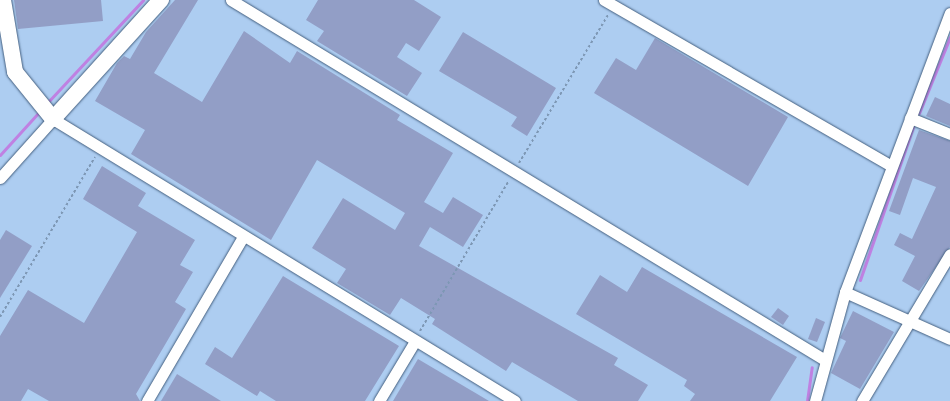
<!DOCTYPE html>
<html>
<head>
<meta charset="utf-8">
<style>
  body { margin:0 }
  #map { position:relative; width:950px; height:401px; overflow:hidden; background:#adcdf1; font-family:"PT Sans",sans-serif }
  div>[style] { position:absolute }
  .stream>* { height:3px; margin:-1.5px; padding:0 1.5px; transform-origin:1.5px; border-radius:1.5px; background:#bf81e2 }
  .building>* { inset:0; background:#929ec6 }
  .path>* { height:2px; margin-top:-1px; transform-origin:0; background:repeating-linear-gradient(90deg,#7d97b4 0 2.5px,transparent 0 5px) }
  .roads { filter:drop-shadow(0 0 1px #445f7f) drop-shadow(0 0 1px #445f7f) }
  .street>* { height:11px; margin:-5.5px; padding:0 5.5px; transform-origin:5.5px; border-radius:5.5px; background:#fff }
  .secondary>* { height:16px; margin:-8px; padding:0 8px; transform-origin:8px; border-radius:8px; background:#fff }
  span { translate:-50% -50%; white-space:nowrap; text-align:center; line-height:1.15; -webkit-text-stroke:4px #dcecfe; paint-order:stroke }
</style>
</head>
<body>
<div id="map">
  <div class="stream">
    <div style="left:47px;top:103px;width:141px;rotate:-47deg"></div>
    <div style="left:919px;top:113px;width:82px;rotate:-67.8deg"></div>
    <div style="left:0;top:155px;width:59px;rotate:-47.7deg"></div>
    <div style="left:860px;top:280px;width:162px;rotate:-70.9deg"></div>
    <div style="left:807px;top:401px;width:34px;rotate:-82deg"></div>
  </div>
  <div class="building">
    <div style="clip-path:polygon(14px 0,101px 0,103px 21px,18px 29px)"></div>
    <div style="clip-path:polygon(175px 0,198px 0,154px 73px,202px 102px,244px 31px,290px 63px,297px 51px,400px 115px,397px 120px,453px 153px,424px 202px,443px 213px,453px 197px,483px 215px,463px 247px,430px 227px,419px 246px,618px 358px,614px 365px,648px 385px,638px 401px,578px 401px,512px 362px,506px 371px,432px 324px,435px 319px,401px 298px,390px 315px,337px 283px,346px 269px,312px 248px,343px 198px,395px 230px,405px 213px,317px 160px,271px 240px,131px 154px,145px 130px,95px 101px,117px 63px,124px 56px,130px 59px,146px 32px)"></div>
    <div style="clip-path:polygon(318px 0,414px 0,441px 17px,419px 51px,406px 43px,397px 57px,422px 73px,407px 96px,317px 41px,324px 31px,306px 20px)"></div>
    <div style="clip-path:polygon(463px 32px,556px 88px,527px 136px,511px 126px,517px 117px,439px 71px)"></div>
    <div style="clip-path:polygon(655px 38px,788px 117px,748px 186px,594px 93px,616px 58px,636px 70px)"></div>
    <div style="clip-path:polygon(935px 97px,950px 104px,950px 126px,926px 116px)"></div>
    <div style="clip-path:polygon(919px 130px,950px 141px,950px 247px,919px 291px,902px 281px,915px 256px,894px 245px,900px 233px,912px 239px,936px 187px,913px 178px,900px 215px,889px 211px)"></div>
    <div style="clip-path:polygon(102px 166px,146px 193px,138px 206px,195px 240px,180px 265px,193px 272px,175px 302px,186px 309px,136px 394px,140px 401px,49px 401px,28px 389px,21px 401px,0 401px,0 336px,28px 290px,84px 323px,137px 232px,83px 199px)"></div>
    <div style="clip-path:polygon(6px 230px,32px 246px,0 298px,0 240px)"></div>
    <div style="clip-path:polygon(642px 267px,797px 357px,770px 401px,690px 401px,695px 394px,684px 386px,687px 380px,576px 314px,600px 275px,627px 292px)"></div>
    <div style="clip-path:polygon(283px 276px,399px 346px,365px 401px,276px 401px,260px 391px,257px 396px,205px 364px,215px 347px,232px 358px)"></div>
    <div style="clip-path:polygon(778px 308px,789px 316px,783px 325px,771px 317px)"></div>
    <div style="clip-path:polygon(853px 311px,894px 332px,860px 389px,831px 373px,846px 341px,840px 338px)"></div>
    <div style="clip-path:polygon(816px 318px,825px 322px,817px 342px,808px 339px)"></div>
    <div style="clip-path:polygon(418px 359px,489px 401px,393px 401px)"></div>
    <div style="clip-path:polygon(177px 374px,221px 401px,161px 401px)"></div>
  </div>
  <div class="path">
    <div style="left:519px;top:163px;width:173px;rotate:-59deg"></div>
    <div style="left:0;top:317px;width:186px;rotate:-59.3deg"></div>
    <div style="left:420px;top:331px;width:173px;rotate:-59.4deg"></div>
  </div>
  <div class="roads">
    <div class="street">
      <div style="left:231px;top:0;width:695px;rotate:31.22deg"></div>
      <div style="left:604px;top:0;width:332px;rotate:30deg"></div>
      <div style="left:910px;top:118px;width:43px;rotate:21.8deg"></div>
      <div style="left:0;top:178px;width:79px;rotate:-48.1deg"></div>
      <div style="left:53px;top:119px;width:541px;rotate:31.4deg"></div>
      <div style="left:845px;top:292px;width:115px;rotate:24.1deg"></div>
      <div style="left:147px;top:401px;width:190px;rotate:-59.7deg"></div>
      <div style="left:379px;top:401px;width:70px;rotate:-59deg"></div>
      <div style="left:815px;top:401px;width:113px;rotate:-74.6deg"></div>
      <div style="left:845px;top:292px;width:298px;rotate:-69.4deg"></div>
      <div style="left:862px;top:401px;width:171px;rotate:-59.1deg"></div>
    </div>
    <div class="secondary">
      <div style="left:3px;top:0;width:73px;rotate:80.5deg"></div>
      <div style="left:15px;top:72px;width:60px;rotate:51deg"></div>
      <div style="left:53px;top:119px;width:161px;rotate:-47.8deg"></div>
    </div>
  </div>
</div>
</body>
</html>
